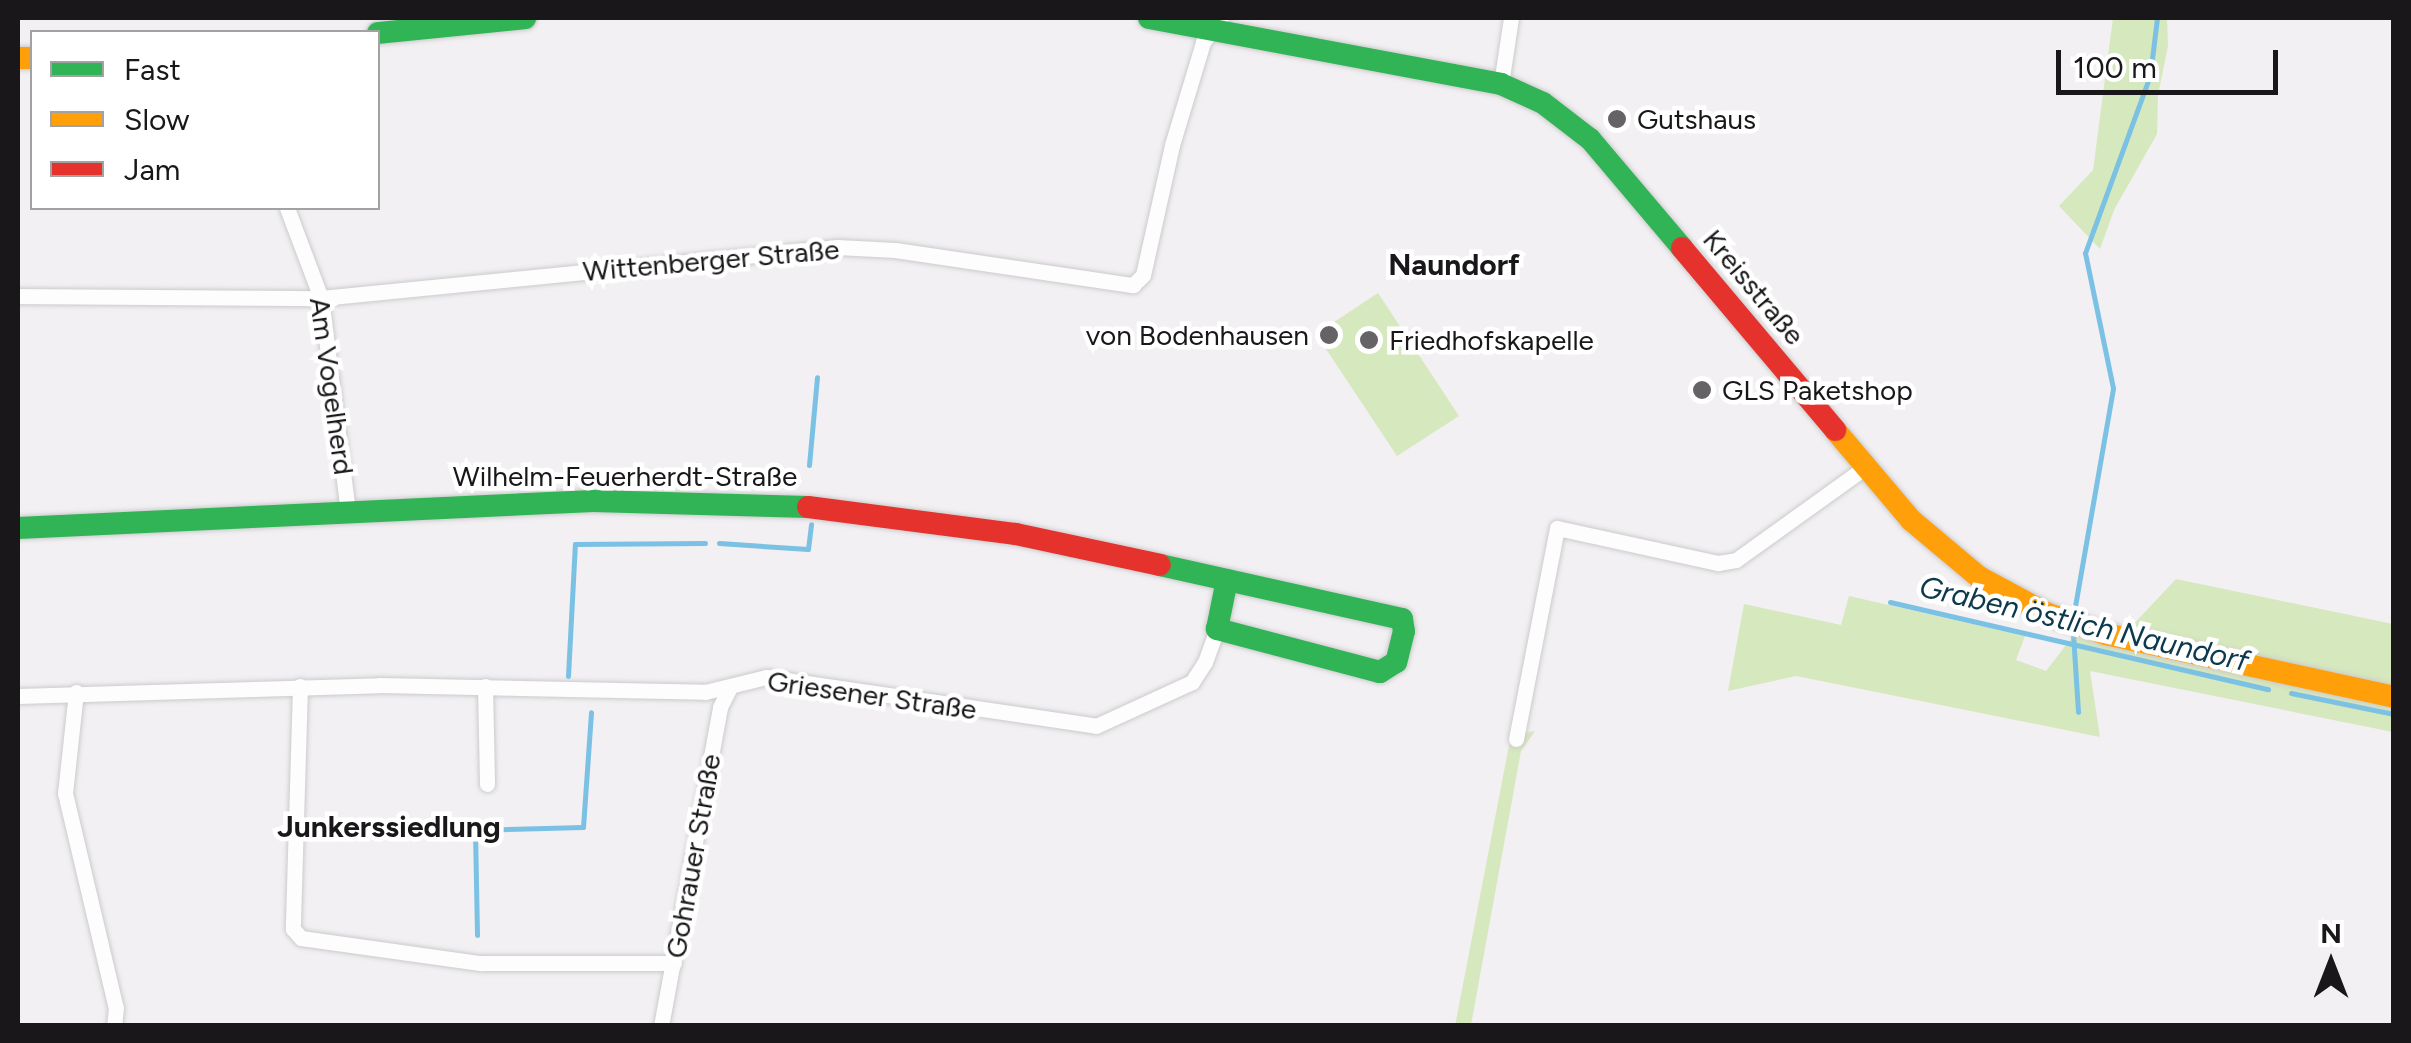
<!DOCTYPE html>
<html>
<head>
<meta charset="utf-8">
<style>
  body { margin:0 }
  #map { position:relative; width:2411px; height:1043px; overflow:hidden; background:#f2f0f3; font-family:Figtree,sans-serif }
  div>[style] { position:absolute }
  .green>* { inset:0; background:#d6e8bd }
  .stream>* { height:5px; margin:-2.5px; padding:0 2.5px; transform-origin:2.5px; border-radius:2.5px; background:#7bc1e3 }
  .roads { filter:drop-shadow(0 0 2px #cccbcc) drop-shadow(0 0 2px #cccbcc) }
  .street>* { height:15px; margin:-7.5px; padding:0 7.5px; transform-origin:7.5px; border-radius:7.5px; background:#fdfdfd }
  .fast>* { height:22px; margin:-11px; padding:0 11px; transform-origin:11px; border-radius:11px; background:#30b455 }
  .slow>* { height:22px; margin:-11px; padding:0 11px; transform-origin:11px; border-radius:11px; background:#ff9f0a }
  .jam>* { height:22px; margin:-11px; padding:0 11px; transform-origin:11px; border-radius:11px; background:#e5322d }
  .dots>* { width:28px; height:28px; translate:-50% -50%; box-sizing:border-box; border:5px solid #fff; border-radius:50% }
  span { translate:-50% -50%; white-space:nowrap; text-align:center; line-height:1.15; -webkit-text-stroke:9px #fff; paint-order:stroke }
  .poi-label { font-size:28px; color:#191719 }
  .left { translate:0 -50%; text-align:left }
  .right { translate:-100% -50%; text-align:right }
  .street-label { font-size:28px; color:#191719 }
  .neighbourhood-label { font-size:30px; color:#191719; font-weight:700 }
  .water-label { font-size:30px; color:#0c394c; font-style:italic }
  .frame { position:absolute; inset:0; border:20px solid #191719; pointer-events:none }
  .legend { position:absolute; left:30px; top:30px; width:350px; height:180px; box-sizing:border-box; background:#fff; border:2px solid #a3a2a3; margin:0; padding:12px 18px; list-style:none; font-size:30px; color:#191719 }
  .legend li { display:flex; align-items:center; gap:20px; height:50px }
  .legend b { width:50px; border:2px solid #a3a2a3 }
  .north { position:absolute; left:2281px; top:913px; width:100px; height:100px; -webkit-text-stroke:8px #fff; paint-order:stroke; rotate:0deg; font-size:28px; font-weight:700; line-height:40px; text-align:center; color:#191719 }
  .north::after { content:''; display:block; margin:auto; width:35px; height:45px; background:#191719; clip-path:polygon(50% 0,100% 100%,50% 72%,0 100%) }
  .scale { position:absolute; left:2056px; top:50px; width:222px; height:45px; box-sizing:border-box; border:5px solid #191719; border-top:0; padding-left:12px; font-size:30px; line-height:35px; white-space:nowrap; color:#191719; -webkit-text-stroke:8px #fff; paint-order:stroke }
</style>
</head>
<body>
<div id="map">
  <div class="green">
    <div style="clip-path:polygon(2113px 18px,2167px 18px,2168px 46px,2158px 95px,2157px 134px,2114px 210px,2100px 249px,2059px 206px,2093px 170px)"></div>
    <div style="clip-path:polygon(1378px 293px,1459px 416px,1397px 456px,1316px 334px)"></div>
    <div style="clip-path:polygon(2176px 579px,2393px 624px,2393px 732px,2090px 671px,2100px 737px,1796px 676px,1728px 691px,1744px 604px,1841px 625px,1849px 596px,2025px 636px,2016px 660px,2046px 671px,2073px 636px,2112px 647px)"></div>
    <div style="clip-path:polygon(1535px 731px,1521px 751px,1471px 1025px,1455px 1026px,1511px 735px)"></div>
  </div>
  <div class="stream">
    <div style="left:809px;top:465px;width:88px;rotate:-84.8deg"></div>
    <div style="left:719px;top:543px;width:89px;rotate:3.9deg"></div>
    <div style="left:808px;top:549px;width:25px;rotate:-83deg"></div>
    <div style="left:1890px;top:602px;width:388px;rotate:13deg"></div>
    <div style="left:2074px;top:612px;width:227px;rotate:-80.1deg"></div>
    <div style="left:2113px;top:388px;width:138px;rotate:-101.7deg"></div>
    <div style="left:2085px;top:253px;width:189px;rotate:-69.9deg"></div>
    <div style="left:2150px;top:75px;width:57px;rotate:-83deg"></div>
    <div style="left:2073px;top:634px;width:78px;rotate:86.3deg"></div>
    <div style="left:568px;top:676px;width:132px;rotate:-87deg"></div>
    <div style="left:575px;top:544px;width:130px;rotate:-0.4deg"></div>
    <div style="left:2291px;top:693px;width:105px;rotate:11.5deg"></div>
    <div style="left:477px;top:935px;width:105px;rotate:-91.1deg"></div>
    <div style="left:475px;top:830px;width:108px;rotate:-1.6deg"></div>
    <div style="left:583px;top:827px;width:115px;rotate:-86deg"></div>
  </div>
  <div class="roads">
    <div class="street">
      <div style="left:1501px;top:84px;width:67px;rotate:-81.4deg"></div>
      <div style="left:287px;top:208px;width:96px;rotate:69.3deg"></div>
      <div style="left:321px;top:298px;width:215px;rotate:82.8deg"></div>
      <div style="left:18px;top:296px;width:303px;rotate:0.4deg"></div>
      <div style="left:321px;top:298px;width:519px;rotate:-5.64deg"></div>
      <div style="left:837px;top:247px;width:58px;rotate:3deg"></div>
      <div style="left:895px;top:250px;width:241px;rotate:8.4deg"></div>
      <div style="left:1133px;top:285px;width:14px;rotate:-45deg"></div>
      <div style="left:1143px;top:275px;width:133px;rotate:-77.4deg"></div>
      <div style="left:1172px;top:145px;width:108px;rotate:-73.2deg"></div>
      <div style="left:1203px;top:42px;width:30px;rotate:-53deg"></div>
      <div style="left:300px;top:686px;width:243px;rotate:91.7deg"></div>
      <div style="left:293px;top:929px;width:12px;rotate:48deg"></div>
      <div style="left:301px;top:938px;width:181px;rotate:8deg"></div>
      <div style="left:480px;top:963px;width:194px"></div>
      <div style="left:485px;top:686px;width:98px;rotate:88.8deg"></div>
      <div style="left:76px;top:692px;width:102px;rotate:96.2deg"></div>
      <div style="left:65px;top:793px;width:221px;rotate:76.7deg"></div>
      <div style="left:116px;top:1008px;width:18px;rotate:96deg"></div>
      <div style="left:18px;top:696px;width:362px;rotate:-1.7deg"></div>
      <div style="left:380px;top:685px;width:325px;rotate:1.2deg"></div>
      <div style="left:705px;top:692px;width:63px;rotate:-13.8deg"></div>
      <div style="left:766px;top:677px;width:334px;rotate:8.4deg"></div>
      <div style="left:1096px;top:726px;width:106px;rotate:-24.6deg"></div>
      <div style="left:1192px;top:682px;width:24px;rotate:-57deg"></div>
      <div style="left:1205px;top:662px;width:35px;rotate:-70deg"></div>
      <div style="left:1516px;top:739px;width:215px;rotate:-79deg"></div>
      <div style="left:1557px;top:528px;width:165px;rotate:12.3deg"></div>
      <div style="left:1718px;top:563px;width:18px;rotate:-9deg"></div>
      <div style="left:1736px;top:560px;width:158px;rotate:-35.7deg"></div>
      <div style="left:661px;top:1026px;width:324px;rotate:-79.5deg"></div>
      <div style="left:720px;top:707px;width:20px;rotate:-63deg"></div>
    </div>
    <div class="fast">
      <div style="left:1149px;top:18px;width:358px;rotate:10.6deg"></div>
      <div style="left:1501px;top:84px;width:46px;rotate:24.3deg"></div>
      <div style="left:1543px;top:103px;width:59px;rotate:37.5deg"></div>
      <div style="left:1590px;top:139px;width:143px;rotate:49.8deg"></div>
      <div style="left:378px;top:33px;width:148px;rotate:-5.8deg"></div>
      <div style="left:18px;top:528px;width:576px;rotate:-2.69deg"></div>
      <div style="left:593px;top:501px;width:215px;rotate:1.6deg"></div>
      <div style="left:1160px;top:565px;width:248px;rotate:12.6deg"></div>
      <div style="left:1402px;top:619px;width:12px;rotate:81deg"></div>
      <div style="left:1404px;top:631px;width:32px;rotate:104deg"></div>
      <div style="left:1396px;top:662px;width:19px;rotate:148deg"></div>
      <div style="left:1380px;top:672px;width:169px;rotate:-165.2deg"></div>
      <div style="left:1217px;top:629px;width:50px;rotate:-78.5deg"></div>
    </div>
    <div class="slow">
      <div style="left:18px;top:58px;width:14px"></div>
      <div style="left:1835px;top:430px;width:118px;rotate:49.8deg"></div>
      <div style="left:1911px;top:520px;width:89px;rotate:40deg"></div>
      <div style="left:1979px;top:577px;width:78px;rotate:28.2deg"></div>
      <div style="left:2048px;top:614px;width:61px;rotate:19deg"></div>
      <div style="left:2106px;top:634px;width:295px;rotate:12.3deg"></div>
    </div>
    <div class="jam">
      <div style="left:1682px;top:248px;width:238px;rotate:49.9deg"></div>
      <div style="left:808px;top:507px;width:210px;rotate:7.4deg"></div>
      <div style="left:1016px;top:534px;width:147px;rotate:12.1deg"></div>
    </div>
  </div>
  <div class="dots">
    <div style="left:1617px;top:119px;background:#656365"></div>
    <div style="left:1329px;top:335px;background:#656365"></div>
    <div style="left:1369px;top:340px;background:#656365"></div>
    <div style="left:1702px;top:390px;background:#656365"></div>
  </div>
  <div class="poi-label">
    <span class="left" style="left:1637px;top:119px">Gutshaus</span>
    <span class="right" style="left:1309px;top:335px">von Bodenhausen</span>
    <span class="left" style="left:1389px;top:340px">Friedhofskapelle</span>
    <span class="left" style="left:1722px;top:390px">GLS Paketshop</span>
  </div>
  <div class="street-label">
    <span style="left:711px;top:260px;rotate:-5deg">Wittenberger Straße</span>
    <span style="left:1754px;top:287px;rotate:50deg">Kreisstraße</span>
    <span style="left:332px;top:386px;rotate:82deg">Am Vogelherd</span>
    <span style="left:625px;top:476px">Wilhelm-Feuerherdt-Straße</span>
    <span style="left:872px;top:695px;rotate:8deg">Griesener Straße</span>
    <span style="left:693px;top:856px;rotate:-80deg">Gohrauer Straße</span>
  </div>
  <div class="neighbourhood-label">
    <span style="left:1454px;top:265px">Naundorf</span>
    <span style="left:389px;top:827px">Junkerssiedlung</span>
  </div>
  <div class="water-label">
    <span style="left:2084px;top:624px;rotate:13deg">Graben östlich Naundorf</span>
  </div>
  <div class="frame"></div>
  <ul class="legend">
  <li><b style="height:12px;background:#30b455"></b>Fast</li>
  <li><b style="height:12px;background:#ff9f0a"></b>Slow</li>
  <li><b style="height:12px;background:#e5322d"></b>Jam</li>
  </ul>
  <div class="north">N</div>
  <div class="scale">100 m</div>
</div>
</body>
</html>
